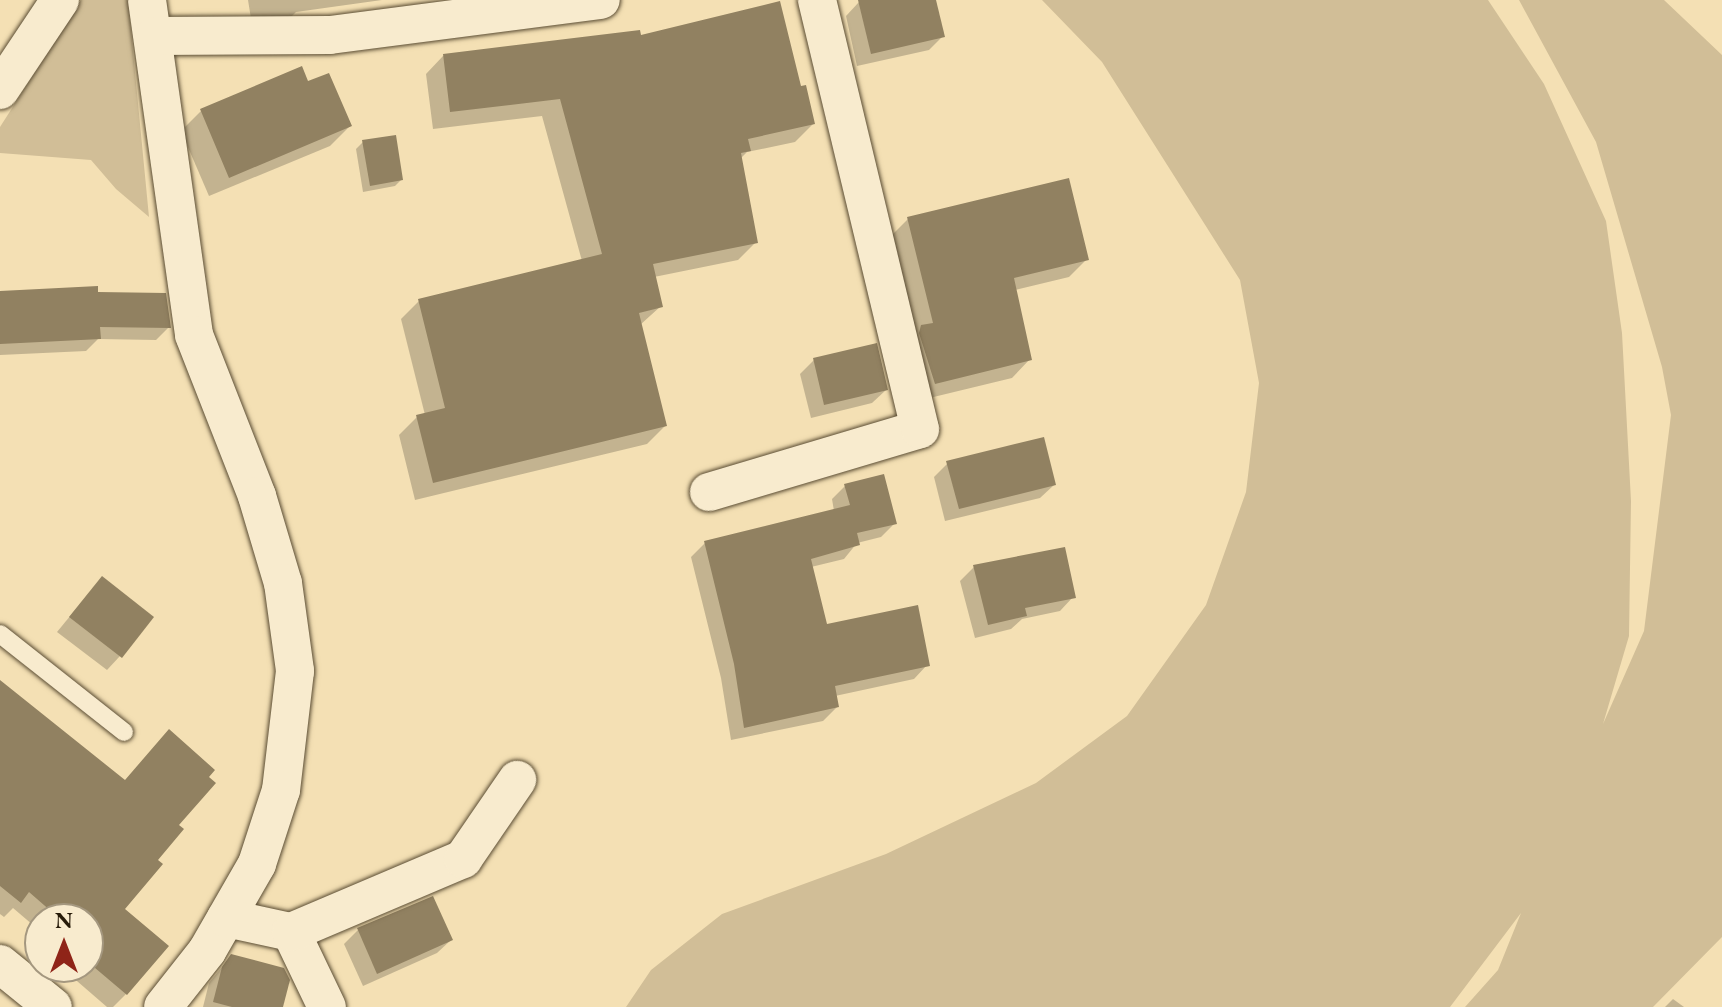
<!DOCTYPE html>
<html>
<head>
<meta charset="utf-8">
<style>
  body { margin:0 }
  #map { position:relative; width:1722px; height:1007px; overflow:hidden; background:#f4e0b4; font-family:"EB Garamond",serif }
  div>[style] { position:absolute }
  .green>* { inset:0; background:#d1be97 }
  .shadow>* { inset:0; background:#0003 }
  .building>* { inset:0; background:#918161 }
  .roads { filter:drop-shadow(0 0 2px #5a4c33) drop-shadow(0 0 2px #5a4c33) }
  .service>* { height:18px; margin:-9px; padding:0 9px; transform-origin:9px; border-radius:9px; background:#f8ebce }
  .minor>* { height:38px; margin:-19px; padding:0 19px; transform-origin:19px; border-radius:19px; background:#f8ebce }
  span { translate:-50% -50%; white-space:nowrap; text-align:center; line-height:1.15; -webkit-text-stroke:6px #f8ebce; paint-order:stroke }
  .north { position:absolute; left:24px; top:903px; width:80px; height:80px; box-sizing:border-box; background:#f8ebce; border:2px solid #a4977f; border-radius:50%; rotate:0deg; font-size:22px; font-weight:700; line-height:32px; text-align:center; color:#261a08 }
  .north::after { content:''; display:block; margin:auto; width:28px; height:36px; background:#8f2418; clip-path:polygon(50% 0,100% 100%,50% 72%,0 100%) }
</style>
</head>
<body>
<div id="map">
  <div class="green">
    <div style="clip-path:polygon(81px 0,128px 0,149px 217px,116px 189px,91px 160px,0 153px,0 127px)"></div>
    <div style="clip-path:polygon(1042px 0,1488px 0,1544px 84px,1606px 221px,1622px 333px,1631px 501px,1629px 636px,1603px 724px,1644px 631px,1671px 415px,1662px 367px,1596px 142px,1519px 0,1664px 0,1722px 55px,1722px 937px,1653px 1007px,1465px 1007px,1498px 970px,1521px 913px,1450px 1007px,626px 1007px,651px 970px,722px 914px,886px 854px,1036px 783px,1127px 716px,1206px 605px,1246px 492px,1259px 383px,1240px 280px,1102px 62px)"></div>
  </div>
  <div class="shadow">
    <div style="clip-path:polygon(248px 0,382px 0,296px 12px,288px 20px,252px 25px)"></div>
    <div style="clip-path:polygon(867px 0,934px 0,943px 36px,929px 50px,857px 66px,846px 16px,859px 2px)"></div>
    <div style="clip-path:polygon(639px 38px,799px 88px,813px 124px,795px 142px,747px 152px,740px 159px,756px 242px,738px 260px,654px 277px,661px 306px,640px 325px,665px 426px,647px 444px,415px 500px,399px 435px,417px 417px,425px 415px,401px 319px,419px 301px,582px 261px,542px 116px,433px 129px,426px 74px,443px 56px)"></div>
    <div style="clip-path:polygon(307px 84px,350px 126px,330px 146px,209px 196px,181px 131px,201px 111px)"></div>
    <div style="clip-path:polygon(363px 142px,401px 180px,395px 186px,363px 192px,356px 149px)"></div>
    <div style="clip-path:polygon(908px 219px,1087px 259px,1069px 277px,1015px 290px,1030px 359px,1012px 378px,917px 401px,890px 237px)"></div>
    <div style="clip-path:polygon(0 293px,96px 294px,169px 327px,156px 340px,98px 339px,86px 351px,0 355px)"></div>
    <div style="clip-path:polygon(814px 360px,886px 390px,872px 403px,811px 418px,800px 374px)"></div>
    <div style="clip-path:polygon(948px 463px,1054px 485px,1040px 498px,945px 521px,934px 477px)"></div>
    <div style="clip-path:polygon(845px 486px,895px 523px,881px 537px,857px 543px,844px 559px,811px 567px,825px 626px,916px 607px,927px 665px,914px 679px,835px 696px,837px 707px,823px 721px,731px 740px,721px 678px,691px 557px,705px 543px,834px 511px,832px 499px)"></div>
    <div style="clip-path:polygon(974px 567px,1073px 597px,1060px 611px,1022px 619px,1011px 629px,975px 638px,960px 581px)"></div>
    <div style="clip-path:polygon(89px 593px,120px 656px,107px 670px,57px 632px)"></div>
    <div style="clip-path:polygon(0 682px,176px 825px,122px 909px,126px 994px,113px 1007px,107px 1007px,70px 975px,77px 967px,88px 967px,88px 919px,40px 919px,40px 931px,13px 908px,4px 917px,0 914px)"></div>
    <div style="clip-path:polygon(432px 898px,451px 940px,437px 953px,363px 986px,344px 944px,358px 930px)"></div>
    <div style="clip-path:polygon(231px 956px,281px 1007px,203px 1007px,209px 983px)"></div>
    <div style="clip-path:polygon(1673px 999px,1684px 1007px,1665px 1007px)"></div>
  </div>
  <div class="building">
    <div style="clip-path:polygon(858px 0,936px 0,945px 37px,871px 54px)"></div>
    <div style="clip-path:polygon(780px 1px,801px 86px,806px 85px,815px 124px,748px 139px,751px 151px,741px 153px,758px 243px,653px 264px,663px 307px,639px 313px,667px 426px,433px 483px,416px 415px,445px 408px,418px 299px,602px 254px,560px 99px,450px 112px,443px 54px,640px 30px,641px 35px)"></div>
    <div style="clip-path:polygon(302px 66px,308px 81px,329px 73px,352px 126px,229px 178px,200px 109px)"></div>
    <div style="clip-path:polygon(396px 135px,403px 180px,370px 186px,362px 140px)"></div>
    <div style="clip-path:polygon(1069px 178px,1089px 260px,1014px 278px,1032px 360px,935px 384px,919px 333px,921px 325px,933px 323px,907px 217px)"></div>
    <div style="clip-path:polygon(98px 286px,98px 292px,166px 293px,171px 328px,100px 327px,101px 339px,0 344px,0 291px)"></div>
    <div style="clip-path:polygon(877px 343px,888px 390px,824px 405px,813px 358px)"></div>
    <div style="clip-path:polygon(1044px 437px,1056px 485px,959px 509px,946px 461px)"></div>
    <div style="clip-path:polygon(884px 474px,897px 524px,857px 533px,860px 545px,811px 559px,827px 624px,918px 605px,930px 666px,835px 686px,839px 707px,744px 728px,734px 664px,704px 541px,850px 505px,844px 484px)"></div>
    <div style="clip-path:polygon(1065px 547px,1076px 598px,1025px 608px,1027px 616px,988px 625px,973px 565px)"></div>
    <div style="clip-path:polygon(102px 576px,154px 617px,122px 658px,69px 617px)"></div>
    <div style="clip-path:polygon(0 680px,125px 780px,169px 729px,215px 770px,209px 777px,216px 783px,179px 825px,184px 829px,158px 860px,163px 864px,125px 909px,169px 946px,127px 995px,88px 962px,88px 919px,60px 919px,29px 892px,21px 903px,0 886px)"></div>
    <div style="clip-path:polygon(433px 896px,453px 940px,377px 974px,357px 928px)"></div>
    <div style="clip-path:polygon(231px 954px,284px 968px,290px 980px,283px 1007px,232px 1007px,213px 1002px,222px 967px)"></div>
  </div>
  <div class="roads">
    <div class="service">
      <div style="left:0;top:634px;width:158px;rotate:38.3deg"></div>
    </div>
    <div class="minor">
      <div style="left:147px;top:0;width:338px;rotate:82deg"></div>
      <div style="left:194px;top:335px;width:173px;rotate:68.6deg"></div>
      <div style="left:257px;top:496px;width:91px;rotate:73.4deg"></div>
      <div style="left:283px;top:583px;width:89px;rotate:82.2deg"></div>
      <div style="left:295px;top:671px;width:120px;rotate:96.7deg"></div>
      <div style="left:281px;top:790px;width:78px;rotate:108deg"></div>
      <div style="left:257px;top:864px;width:100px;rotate:119.9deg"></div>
      <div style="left:207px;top:951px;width:71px;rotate:128.2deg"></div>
      <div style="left:154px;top:36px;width:176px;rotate:-0.3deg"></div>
      <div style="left:330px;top:35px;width:273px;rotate:-7.4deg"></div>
      <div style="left:0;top:90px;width:108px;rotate:-56.3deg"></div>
      <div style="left:709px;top:492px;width:220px;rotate:-16.6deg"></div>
      <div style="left:920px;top:429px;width:441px;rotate:-103.5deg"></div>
      <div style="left:226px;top:918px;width:66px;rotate:12.2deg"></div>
      <div style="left:291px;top:932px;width:83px;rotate:64.4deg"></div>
      <div style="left:291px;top:932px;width:187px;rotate:-23deg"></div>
      <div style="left:463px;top:859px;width:96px;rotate:-55.6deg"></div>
      <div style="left:0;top:964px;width:68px;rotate:39.1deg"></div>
    </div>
  </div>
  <div class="north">N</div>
</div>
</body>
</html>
